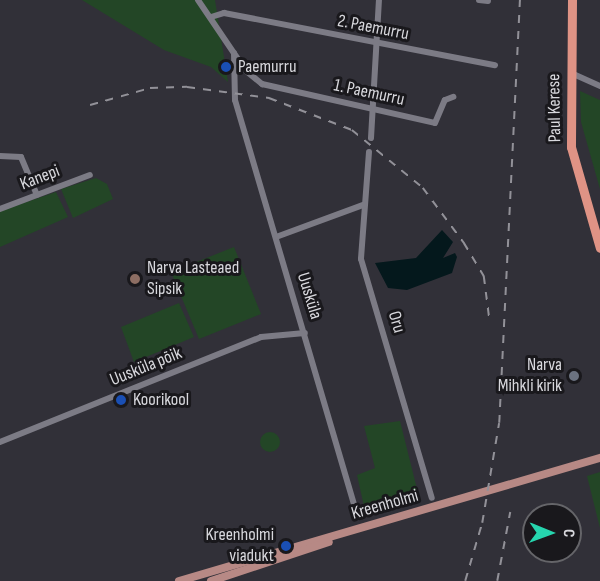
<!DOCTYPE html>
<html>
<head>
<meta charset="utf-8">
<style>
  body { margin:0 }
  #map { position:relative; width:600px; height:581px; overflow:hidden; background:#313038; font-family:"Sofia Sans Condensed",sans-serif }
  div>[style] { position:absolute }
  .green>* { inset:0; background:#234626 }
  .round { border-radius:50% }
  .water>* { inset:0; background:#04181c }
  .minor>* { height:6px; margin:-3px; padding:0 3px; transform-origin:3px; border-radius:3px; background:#7c7b85 }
  .major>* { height:8px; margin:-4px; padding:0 4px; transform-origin:4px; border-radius:4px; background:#b78985 }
  .highway>* { height:9px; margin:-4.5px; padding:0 4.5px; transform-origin:4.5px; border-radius:4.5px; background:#df9385 }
  .rail>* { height:1.5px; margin-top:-0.75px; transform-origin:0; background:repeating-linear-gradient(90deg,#929198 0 8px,transparent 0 16px) }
  .dots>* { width:16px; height:16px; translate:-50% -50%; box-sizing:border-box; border:3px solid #19181c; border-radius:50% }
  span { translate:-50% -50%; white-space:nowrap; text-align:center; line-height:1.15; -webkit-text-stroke:6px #19181c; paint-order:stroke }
  .street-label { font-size:18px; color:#d8d8dd }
  .poi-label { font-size:18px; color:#d8d8dd }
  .left { translate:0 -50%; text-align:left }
  .right { translate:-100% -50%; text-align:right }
  .north { position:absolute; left:522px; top:503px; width:60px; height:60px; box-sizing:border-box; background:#19181c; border:2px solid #656569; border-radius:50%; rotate:91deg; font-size:16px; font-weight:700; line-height:24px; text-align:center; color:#d8d8dd }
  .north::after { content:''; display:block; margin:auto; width:21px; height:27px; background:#26d5ae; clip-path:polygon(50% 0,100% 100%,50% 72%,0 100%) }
</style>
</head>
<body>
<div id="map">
  <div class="green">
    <div style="clip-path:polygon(82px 0,215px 0,228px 82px,211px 67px,164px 50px)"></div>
    <div style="clip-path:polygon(580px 91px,600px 100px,600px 189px,581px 122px)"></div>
    <div style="clip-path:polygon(96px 178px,107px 184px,113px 199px,73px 218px,61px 189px)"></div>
    <div style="clip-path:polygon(56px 192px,68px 217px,0 247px,0 211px)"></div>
    <div style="clip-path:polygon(234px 247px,261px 314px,199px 339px,171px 272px)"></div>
    <div style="clip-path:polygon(179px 303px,194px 337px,134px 362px,121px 327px)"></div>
    <div style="clip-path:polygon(400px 421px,418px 493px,365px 511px,357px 475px,375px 468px,364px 426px)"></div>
    <div class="round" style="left:260px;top:432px;width:20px;height:20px"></div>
    <div style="clip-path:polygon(600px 472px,600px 528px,587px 476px)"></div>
  </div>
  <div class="water">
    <div style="clip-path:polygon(442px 230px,453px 242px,443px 258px,455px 253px,457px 257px,452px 273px,407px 290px,388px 288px,375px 263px,416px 258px)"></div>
  </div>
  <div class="minor">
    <div style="left:198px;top:0;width:86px;rotate:55.9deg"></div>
    <div style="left:246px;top:71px;width:21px;rotate:39deg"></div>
    <div style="left:262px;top:84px;width:177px;rotate:12.7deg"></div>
    <div style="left:435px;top:123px;width:25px;rotate:-67deg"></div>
    <div style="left:445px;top:100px;width:9px;rotate:-21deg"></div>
    <div style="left:479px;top:0;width:9px;rotate:6deg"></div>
    <div style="left:211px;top:17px;width:14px;rotate:-17deg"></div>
    <div style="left:224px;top:13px;width:276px;rotate:10.9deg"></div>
    <div style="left:234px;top:53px;width:47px;rotate:88.8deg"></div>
    <div style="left:235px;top:100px;width:432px;rotate:73.6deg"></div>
    <div style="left:571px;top:73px;width:32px;rotate:24deg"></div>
    <div style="left:371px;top:138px;width:138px;rotate:-86.7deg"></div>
    <div style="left:369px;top:152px;width:107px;rotate:94.3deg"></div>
    <div style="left:361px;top:259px;width:249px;rotate:73.5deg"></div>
    <div style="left:0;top:156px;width:21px;rotate:3deg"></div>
    <div style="left:21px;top:157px;width:41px;rotate:67.2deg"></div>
    <div style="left:0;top:209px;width:96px;rotate:-20.7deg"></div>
    <div style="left:276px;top:237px;width:93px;rotate:-20.2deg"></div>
    <div style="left:0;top:442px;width:281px;rotate:-21.9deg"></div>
    <div style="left:261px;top:337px;width:44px;rotate:-5.2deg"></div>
  </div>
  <div class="major">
    <div style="left:179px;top:581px;width:439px;rotate:-16.3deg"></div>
    <div style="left:211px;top:581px;width:124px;rotate:-18.3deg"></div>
  </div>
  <div class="highway">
    <div style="left:572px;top:0;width:147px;rotate:90.4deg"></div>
    <div style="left:571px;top:147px;width:105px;rotate:74deg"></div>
  </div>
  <div class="rail">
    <div style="left:90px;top:105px;width:62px;rotate:-15.8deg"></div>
    <div style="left:150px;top:88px;width:37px;rotate:-2deg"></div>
    <div style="left:187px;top:87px;width:83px;rotate:7.6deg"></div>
    <div style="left:269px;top:98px;width:89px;rotate:21.1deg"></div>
    <div style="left:352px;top:130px;width:92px;rotate:39.2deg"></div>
    <div style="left:423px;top:188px;width:69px;rotate:53.3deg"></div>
    <div style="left:464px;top:243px;width:39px;rotate:59deg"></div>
    <div style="left:484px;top:276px;width:47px;rotate:82.7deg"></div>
    <div style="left:465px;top:581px;width:60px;rotate:-73.7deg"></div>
    <div style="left:482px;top:523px;width:101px;rotate:-80.4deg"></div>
    <div style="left:499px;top:423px;width:424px;rotate:-87.2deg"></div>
    <div style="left:497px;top:581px;width:70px;rotate:-79.3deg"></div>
  </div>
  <div class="dots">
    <div style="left:226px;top:67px;background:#1a4fb4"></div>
    <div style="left:135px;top:279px;background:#8d6e63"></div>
    <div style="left:574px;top:376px;background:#6b7280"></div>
    <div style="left:121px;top:400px;background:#1a4fb4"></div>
    <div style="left:286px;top:546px;background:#1a4fb4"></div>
  </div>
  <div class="street-label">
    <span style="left:373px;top:28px;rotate:11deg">2. Paemurru</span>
    <span style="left:369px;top:93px;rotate:12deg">1. Paemurru</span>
    <span style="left:555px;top:108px;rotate:-91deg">Paul Kerese</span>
    <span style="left:40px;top:178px;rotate:-21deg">Kanepi</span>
    <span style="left:309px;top:296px;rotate:73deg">Uusküla</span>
    <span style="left:396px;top:322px;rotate:74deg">Oru</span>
    <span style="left:146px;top:367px;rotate:-22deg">Uusküla põik</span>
    <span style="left:385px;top:505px;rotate:-16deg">Kreenholmi</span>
  </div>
  <div class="poi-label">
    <span class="left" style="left:238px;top:67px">Paemurru</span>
    <span class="left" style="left:147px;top:279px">Narva Lasteaed<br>Sipsik</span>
    <span class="right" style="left:562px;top:376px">Narva<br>Mihkli kirik</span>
    <span class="left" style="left:133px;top:400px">Koorikool</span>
    <span class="right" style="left:274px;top:546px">Kreenholmi<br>viadukt</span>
  </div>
  <div class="north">С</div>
</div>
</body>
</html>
